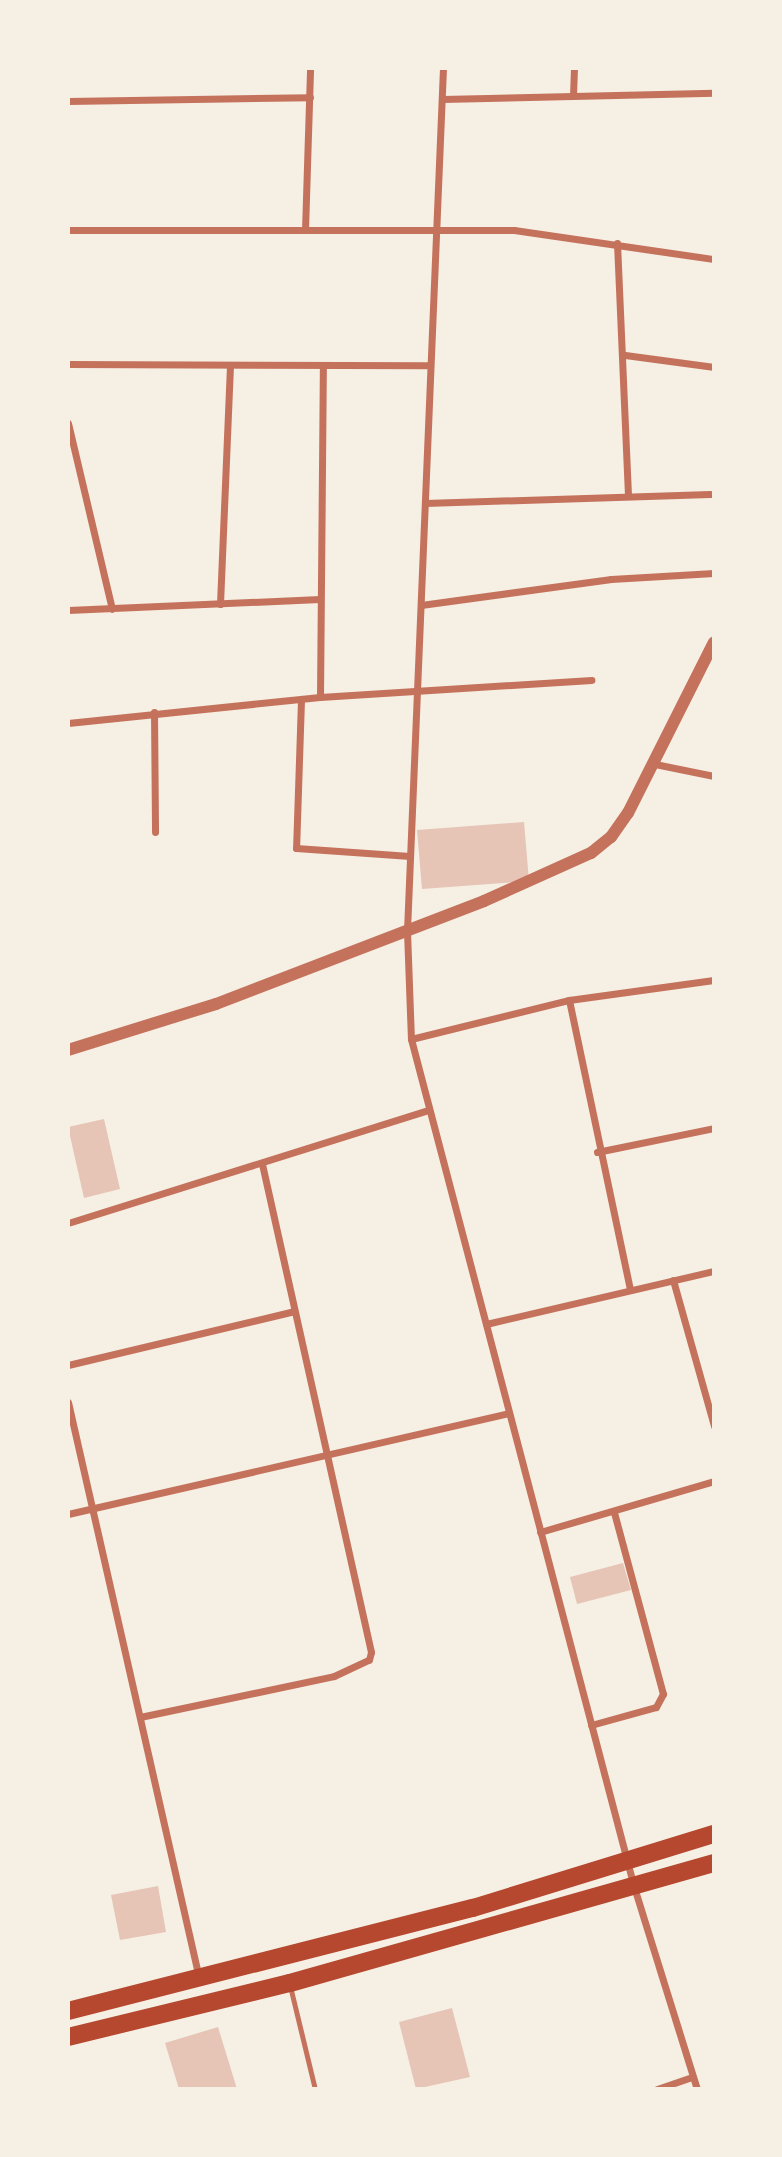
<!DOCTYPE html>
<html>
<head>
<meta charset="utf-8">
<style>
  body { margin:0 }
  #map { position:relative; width:782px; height:2157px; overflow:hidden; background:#f6efe4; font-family:Inter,sans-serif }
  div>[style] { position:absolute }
  .building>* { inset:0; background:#e6c5b7 }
  .service>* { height:5px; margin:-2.5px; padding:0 2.5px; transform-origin:2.5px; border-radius:2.5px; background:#c5725c }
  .minor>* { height:7px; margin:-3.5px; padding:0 3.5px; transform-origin:3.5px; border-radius:3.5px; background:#c5725c }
  .tertiary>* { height:12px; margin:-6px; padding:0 6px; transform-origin:6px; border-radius:6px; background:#c5725c }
  .trunk>* { height:18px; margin:-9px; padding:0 9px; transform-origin:9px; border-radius:9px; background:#b5482f }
  span { translate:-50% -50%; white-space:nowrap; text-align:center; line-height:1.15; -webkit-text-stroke:5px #f6efe4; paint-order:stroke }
  .frame { position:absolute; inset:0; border:70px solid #f6efe4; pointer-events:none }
</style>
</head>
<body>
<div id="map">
  <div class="building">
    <div style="clip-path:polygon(524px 822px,529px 881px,422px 889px,417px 830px)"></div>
    <div style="clip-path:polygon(104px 1119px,120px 1189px,84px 1198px,68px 1127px)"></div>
    <div style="clip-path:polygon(623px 1563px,631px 1590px,577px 1604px,570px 1577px)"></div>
    <div style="clip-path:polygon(158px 1886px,166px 1932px,120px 1940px,111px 1895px)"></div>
    <div style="clip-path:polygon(452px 2008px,470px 2077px,416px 2089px,399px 2022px)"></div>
    <div style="clip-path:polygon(218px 2027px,237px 2089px,179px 2089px,165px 2043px)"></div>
  </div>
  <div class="service">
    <div style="left:290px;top:1986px;width:106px;rotate:76.4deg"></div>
  </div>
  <div class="minor">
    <div style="left:443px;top:68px;width:864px;rotate:92.39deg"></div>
    <div style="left:407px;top:931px;width:108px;rotate:87.9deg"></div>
    <div style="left:411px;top:1039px;width:877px;rotate:75.27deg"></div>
    <div style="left:634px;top:1887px;width:212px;rotate:72.7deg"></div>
    <div style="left:573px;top:96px;width:28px;rotate:-88deg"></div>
    <div style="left:442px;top:99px;width:272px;rotate:-1.3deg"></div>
    <div style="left:68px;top:101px;width:242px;rotate:-0.9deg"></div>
    <div style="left:68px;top:230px;width:446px"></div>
    <div style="left:514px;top:230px;width:202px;rotate:8.3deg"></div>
    <div style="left:305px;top:230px;width:162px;rotate:-88.2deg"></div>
    <div style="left:617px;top:243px;width:251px;rotate:87.5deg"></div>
    <div style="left:625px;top:355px;width:90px;rotate:7.7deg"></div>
    <div style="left:68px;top:364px;width:362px;rotate:0.2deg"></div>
    <div style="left:68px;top:423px;width:191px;rotate:76.7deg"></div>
    <div style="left:425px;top:503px;width:285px;rotate:-1.8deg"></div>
    <div style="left:220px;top:604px;width:239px;rotate:-87.6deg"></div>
    <div style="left:421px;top:605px;width:192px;rotate:-7.8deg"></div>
    <div style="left:611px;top:579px;width:103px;rotate:-3.3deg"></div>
    <div style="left:68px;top:610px;width:252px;rotate:-2.5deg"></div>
    <div style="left:320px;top:697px;width:332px;rotate:-89.5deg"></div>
    <div style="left:301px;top:700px;width:148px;rotate:91.9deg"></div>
    <div style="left:296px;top:848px;width:114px;rotate:4deg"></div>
    <div style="left:154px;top:712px;width:120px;rotate:89.5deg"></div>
    <div style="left:68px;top:723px;width:253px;rotate:-5.9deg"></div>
    <div style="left:320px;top:697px;width:272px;rotate:-3.6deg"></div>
    <div style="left:655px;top:764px;width:60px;rotate:11.5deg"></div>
    <div style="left:569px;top:1000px;width:296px;rotate:78.1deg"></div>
    <div style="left:411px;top:1039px;width:163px;rotate:-13.9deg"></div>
    <div style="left:569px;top:1000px;width:146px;rotate:-7.9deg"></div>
    <div style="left:597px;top:1152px;width:119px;rotate:-11.6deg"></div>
    <div style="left:68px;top:1223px;width:378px;rotate:-17.4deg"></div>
    <div style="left:673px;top:1280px;width:152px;rotate:74.3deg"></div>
    <div style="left:486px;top:1324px;width:234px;rotate:-13.1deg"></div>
    <div style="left:68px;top:1365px;width:232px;rotate:-13.4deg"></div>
    <div style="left:68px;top:1402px;width:591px;rotate:77.19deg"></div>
    <div style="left:68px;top:1514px;width:452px;rotate:-12.9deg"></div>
    <div style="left:540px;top:1532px;width:181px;rotate:-16.3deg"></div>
    <div style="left:140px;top:1717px;width:198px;rotate:-11.9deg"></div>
    <div style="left:334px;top:1676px;width:38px;rotate:-25deg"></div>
    <div style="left:369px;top:1660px;width:8px;rotate:-76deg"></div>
    <div style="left:371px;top:1652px;width:500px;rotate:-102.59deg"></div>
    <div style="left:591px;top:1725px;width:67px;rotate:-15.5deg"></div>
    <div style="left:656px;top:1707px;width:15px;rotate:-62deg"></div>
    <div style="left:663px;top:1694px;width:188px;rotate:-105.1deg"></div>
    <div style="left:657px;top:2089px;width:37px;rotate:-19deg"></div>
  </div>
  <div class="tertiary">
    <div style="left:68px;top:1050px;width:155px;rotate:-17.3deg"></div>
    <div style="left:216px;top:1004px;width:287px;rotate:-21deg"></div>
    <div style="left:484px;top:901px;width:117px;rotate:-24.2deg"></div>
    <div style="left:591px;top:853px;width:26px;rotate:-39deg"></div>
    <div style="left:611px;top:837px;width:29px;rotate:-55deg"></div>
    <div style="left:628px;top:813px;width:191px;rotate:-63.3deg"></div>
  </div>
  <div class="trunk">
    <div style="left:68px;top:2011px;width:418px;rotate:-14.3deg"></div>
    <div style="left:473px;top:1908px;width:252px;rotate:-17.1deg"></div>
    <div style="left:68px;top:2037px;width:228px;rotate:-13.7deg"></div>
    <div style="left:290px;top:1983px;width:441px;rotate:-15.8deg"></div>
  </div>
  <div class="frame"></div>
</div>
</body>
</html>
